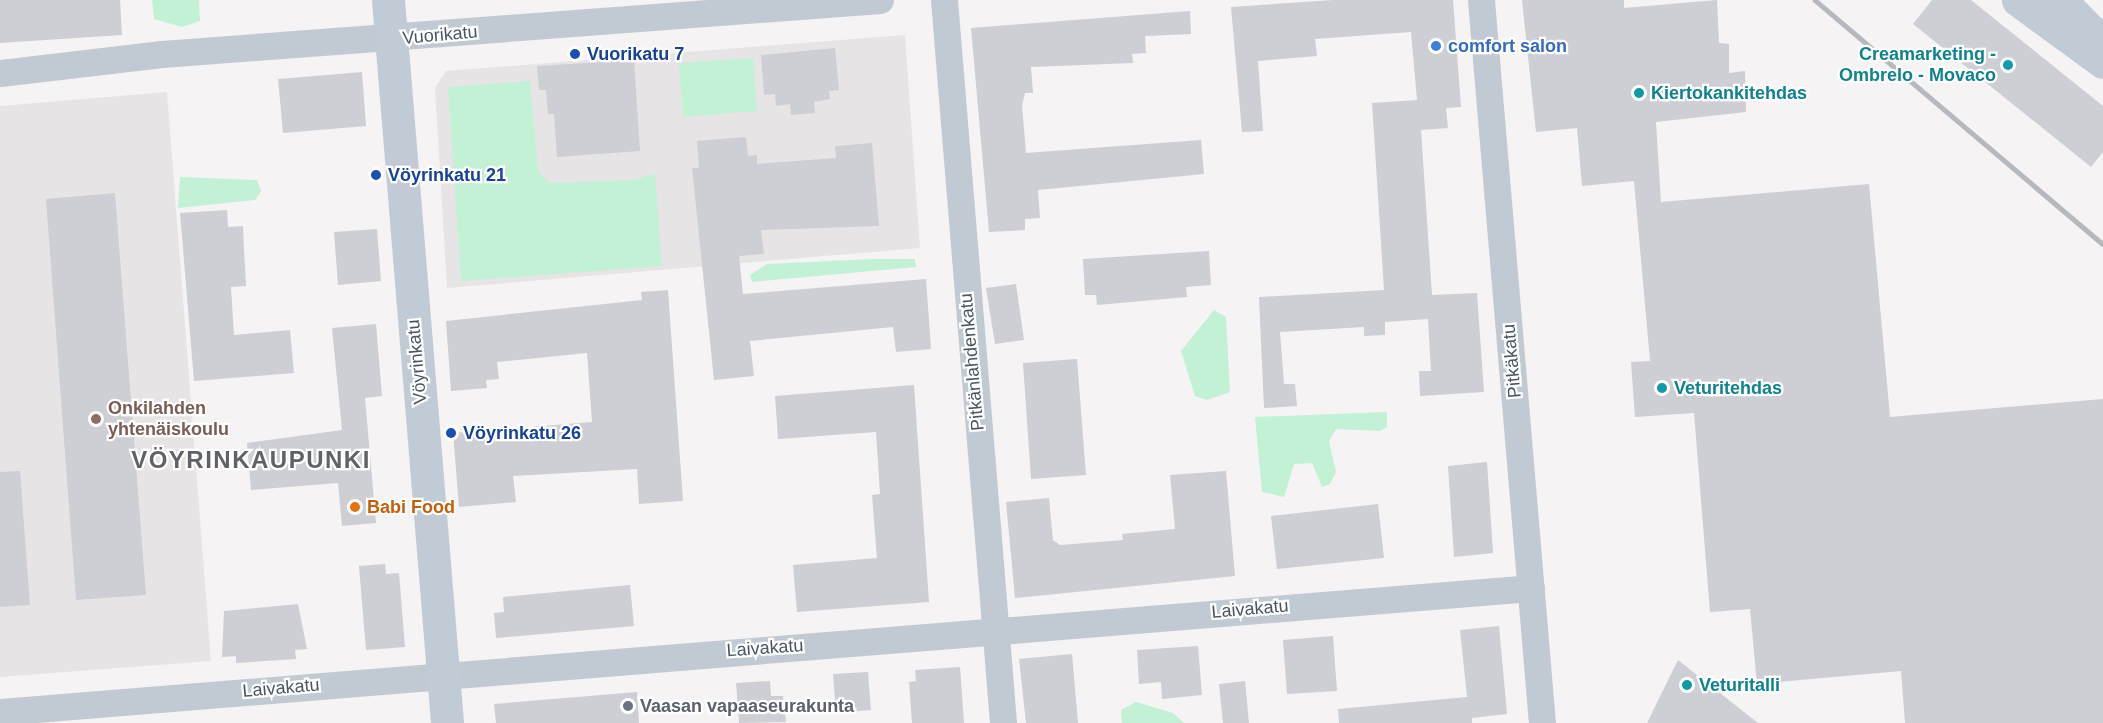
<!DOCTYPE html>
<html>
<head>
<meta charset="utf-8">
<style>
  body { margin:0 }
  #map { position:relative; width:2103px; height:723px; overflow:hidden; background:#f5f3f3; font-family:Arial,sans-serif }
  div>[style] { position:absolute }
  .education>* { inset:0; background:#e6e4e5 }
  .green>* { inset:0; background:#c3f1d5 }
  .building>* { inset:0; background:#cdcfd5 }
  .minor>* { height:27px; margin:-13.5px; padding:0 13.5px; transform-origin:13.5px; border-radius:13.5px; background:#c1cad2 }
  .secondary>* { height:33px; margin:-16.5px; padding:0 16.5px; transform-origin:16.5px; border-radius:16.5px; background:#c1cbd6 }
  .rail>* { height:4.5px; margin:-2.25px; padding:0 2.25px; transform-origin:2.25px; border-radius:2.25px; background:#b5b8bd }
  .dots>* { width:16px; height:16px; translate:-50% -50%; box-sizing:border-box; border:3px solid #fff; border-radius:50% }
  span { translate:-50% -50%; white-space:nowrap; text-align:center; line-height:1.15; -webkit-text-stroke:4.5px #fff; paint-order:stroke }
  .street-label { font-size:18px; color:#4a5661 }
  .shop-label { font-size:18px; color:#366cbe; font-weight:700 }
  .left { translate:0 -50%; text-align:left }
  .transit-label { font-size:18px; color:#164399; font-weight:700 }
  .culture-label { font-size:18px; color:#0d838f; font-weight:700 }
  .right { translate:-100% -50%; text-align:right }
  .education-label { font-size:18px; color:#785e54; font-weight:700 }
  .food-label { font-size:18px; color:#c56008; font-weight:700 }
  .worship-label { font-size:18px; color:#5b616d; font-weight:700 }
  .district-label { font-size:24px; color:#5f6368; font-weight:700; letter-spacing:1.5px }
</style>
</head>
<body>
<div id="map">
  <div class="education">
    <div style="clip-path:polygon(905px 35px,920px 248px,447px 288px,435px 88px,446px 71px)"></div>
    <div style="clip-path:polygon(167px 92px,211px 661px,0 677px,0 106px)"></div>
  </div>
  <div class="green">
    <div style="clip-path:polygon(152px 0,199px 0,200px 21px,182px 27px,154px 19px)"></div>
    <div style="clip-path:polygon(753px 58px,757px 111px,683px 117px,679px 63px)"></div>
    <div style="clip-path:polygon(530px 81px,538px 171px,549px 183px,634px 180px,655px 173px,662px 266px,461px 281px,448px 87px)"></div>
    <div style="clip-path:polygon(180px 177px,257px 180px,261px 191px,255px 200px,178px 208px)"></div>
    <div style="clip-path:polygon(873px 259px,915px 259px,916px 267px,752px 282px,750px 275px,767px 264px)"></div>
    <div style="clip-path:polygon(1214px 310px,1226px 317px,1230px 392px,1207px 400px,1195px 396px,1181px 351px)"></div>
    <div style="clip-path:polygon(1387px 412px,1387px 427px,1380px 431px,1336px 429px,1329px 441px,1336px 472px,1330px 484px,1322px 487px,1312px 463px,1294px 464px,1284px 497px,1262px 492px,1255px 417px)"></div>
    <div style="clip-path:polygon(1136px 702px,1173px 713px,1184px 723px,1122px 723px,1121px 710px)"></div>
  </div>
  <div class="building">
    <div style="clip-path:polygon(0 0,120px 0,122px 35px,0 43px)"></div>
    <div style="clip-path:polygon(1333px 0,1453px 0,1461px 107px,1446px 108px,1448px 128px,1421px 130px,1432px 295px,1477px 293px,1484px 392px,1420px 396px,1419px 371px,1431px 371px,1428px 319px,1385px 322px,1385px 335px,1364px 336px,1364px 327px,1280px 332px,1284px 384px,1295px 384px,1297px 406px,1264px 408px,1259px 297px,1384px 290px,1372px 103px,1417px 100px,1411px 32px,1315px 39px,1317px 56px,1258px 61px,1263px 131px,1242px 132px,1231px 7px)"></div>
    <div style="clip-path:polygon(1522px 0,1624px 0,1624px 8px,1717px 0,1719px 43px,1729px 44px,1729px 73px,1745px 71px,1746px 112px,1656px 122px,1661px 202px,1869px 184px,1890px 417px,2103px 399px,2103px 723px,1905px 723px,1901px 671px,1757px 684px,1750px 609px,1710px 612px,1694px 413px,1635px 417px,1631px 362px,1650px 361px,1634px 181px,1582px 186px,1577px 128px,1536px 132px)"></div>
    <div style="clip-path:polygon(1932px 0,1971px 0,2103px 106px,2103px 152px,2091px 167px,1913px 24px)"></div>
    <div style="clip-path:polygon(1190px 11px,1191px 34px,1145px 36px,1146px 53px,1132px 54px,1133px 63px,1031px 67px,1033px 93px,1025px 93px,1022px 106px,1026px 153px,1201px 140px,1204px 174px,1038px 190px,1040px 218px,1025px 219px,1025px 230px,989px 232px,971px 28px)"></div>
    <div style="clip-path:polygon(835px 48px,839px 90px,829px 91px,830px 99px,814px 102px,815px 113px,791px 115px,790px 104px,776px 106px,775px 94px,764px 95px,761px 55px)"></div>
    <div style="clip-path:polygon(634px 60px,640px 151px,557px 157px,554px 114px,548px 114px,546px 90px,539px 90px,537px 66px)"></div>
    <div style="clip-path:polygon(362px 72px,366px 126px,283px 133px,278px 79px)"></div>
    <div style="clip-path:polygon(746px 137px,748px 156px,757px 155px,757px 164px,836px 158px,835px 146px,872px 143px,879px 226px,761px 230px,764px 254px,739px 256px,743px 294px,926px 279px,931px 349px,896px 352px,893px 327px,750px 341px,754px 376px,714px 380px,692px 168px,699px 168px,697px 141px)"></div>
    <div style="clip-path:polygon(115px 193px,146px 595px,76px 600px,46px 199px)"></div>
    <div style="clip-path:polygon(227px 210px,228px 227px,243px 226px,244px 249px,246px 286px,231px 287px,234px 335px,290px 330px,294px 373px,194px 381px,180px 213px)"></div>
    <div style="clip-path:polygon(377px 229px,381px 281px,338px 285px,334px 232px)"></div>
    <div style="clip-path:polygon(1209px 251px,1211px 285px,1186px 287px,1187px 297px,1097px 305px,1096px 295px,1085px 295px,1083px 259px)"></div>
    <div style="clip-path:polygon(1016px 284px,1024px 340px,995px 344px,986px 288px)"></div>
    <div style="clip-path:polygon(668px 290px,683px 501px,639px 504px,637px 469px,513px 476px,516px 502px,459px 507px,453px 433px,592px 422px,587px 353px,497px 362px,499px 379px,486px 380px,487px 388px,451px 391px,446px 321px,642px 300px,641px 292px)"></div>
    <div style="clip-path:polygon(376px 324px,382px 396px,365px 398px,376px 523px,342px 526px,338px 483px,251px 490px,247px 443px,342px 430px,332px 328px)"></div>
    <div style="clip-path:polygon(1077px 359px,1086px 475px,1031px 479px,1023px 363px)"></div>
    <div style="clip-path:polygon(914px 385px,929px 602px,797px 612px,793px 565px,877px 558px,872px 495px,880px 494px,876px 432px,778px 439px,775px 396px)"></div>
    <div style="clip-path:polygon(1487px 462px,1493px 553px,1454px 557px,1448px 466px)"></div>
    <div style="clip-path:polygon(20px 471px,30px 605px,0 607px,0 472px)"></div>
    <div style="clip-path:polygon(1226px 471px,1235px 576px,1015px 598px,1006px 502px,1049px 498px,1053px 540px,1060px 545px,1123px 540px,1122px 534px,1175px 529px,1170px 475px)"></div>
    <div style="clip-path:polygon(1378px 504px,1384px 558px,1277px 569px,1271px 516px)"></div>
    <div style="clip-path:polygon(385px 564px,386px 574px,399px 573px,405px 647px,366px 650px,359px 566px)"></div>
    <div style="clip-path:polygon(630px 585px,634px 626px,496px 638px,494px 613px,504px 612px,503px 597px)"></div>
    <div style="clip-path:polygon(298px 604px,307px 649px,295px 650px,296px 659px,236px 663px,236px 656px,222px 657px,224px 611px)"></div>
    <div style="clip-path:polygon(1499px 626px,1507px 714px,1472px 718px,1472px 723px,1339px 723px,1338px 709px,1467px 697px,1460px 630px)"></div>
    <div style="clip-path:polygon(1333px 636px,1337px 691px,1287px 694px,1283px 640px)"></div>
    <div style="clip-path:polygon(1198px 646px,1202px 695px,1162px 699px,1161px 682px,1139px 684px,1137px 650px)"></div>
    <div style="clip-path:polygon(1072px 654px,1078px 723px,1026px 723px,1019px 659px)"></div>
    <div style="clip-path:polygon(1678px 660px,1758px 723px,1647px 723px)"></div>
    <div style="clip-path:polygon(960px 667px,964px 723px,912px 723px,909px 682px,916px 681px,915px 670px)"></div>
    <div style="clip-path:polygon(868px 672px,871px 710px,836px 713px,833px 674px)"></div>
    <div style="clip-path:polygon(770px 681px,771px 696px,783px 696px,786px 722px,739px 723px,736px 683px)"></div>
    <div style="clip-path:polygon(1245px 681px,1249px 723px,1223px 723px,1219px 684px)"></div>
    <div style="clip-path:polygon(637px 692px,639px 723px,496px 723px,494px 704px)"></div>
  </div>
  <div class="minor">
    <div style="left:944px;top:0;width:725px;rotate:85.33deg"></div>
    <div style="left:1481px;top:0;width:726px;rotate:85.18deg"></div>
    <div style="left:0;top:73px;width:163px;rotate:-6.7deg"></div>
    <div style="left:162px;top:54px;width:720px;rotate:-4.3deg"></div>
    <div style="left:0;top:712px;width:1536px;rotate:-4.63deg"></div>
  </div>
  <div class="secondary">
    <div style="left:388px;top:0;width:725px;rotate:85.33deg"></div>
    <div style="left:2018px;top:0;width:105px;rotate:36.1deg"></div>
    <div style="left:2060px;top:0;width:61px;rotate:45deg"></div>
  </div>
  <div class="rail">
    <div style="left:1815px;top:0;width:377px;rotate:40.3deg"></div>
  </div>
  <div class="dots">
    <div style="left:1436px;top:46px;background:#3f7fe0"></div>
    <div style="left:575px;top:54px;background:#1a4fb4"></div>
    <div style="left:2008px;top:65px;background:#0f9aa8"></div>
    <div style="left:1639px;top:93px;background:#0f9aa8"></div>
    <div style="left:376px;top:175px;background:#1a4fb4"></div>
    <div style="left:1662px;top:388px;background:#0f9aa8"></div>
    <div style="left:96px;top:419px;background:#8d6e63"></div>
    <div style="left:451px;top:433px;background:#1a4fb4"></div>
    <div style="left:355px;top:507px;background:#e8710a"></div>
    <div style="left:1687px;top:685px;background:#0f9aa8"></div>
    <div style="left:628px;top:706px;background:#6b7280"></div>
  </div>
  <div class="street-label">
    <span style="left:440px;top:35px;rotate:-5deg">Vuorikatu</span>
    <span style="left:1512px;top:361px;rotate:-95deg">Pitkäkatu</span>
    <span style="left:417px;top:362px;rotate:-95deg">Vöyrinkatu</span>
    <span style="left:972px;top:362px;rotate:-95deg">Pitkänlahdenkatu</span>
    <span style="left:1250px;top:609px;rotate:-5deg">Laivakatu</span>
    <span style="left:765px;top:648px;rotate:-4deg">Laivakatu</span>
    <span style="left:281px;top:688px;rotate:-5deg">Laivakatu</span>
  </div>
  <div class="shop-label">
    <span class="left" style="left:1448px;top:46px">comfort salon</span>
  </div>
  <div class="transit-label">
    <span class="left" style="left:587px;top:54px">Vuorikatu 7</span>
    <span class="left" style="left:388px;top:175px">Vöyrinkatu 21</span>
    <span class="left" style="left:463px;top:433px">Vöyrinkatu 26</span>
  </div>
  <div class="culture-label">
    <span class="right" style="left:1996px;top:65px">Creamarketing -<br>Ombrelo - Movaco</span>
    <span class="left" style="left:1651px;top:93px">Kiertokankitehdas</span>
    <span class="left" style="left:1674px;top:388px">Veturitehdas</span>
    <span class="left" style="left:1699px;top:685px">Veturitalli</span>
  </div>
  <div class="education-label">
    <span class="left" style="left:108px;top:419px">Onkilahden<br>yhtenäiskoulu</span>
  </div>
  <div class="food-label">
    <span class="left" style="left:367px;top:507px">Babi Food</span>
  </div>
  <div class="worship-label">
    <span class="left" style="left:640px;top:706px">Vaasan vapaaseurakunta</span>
  </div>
  <div class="district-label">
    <span style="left:251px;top:460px">VÖYRINKAUPUNKI</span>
  </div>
</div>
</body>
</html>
